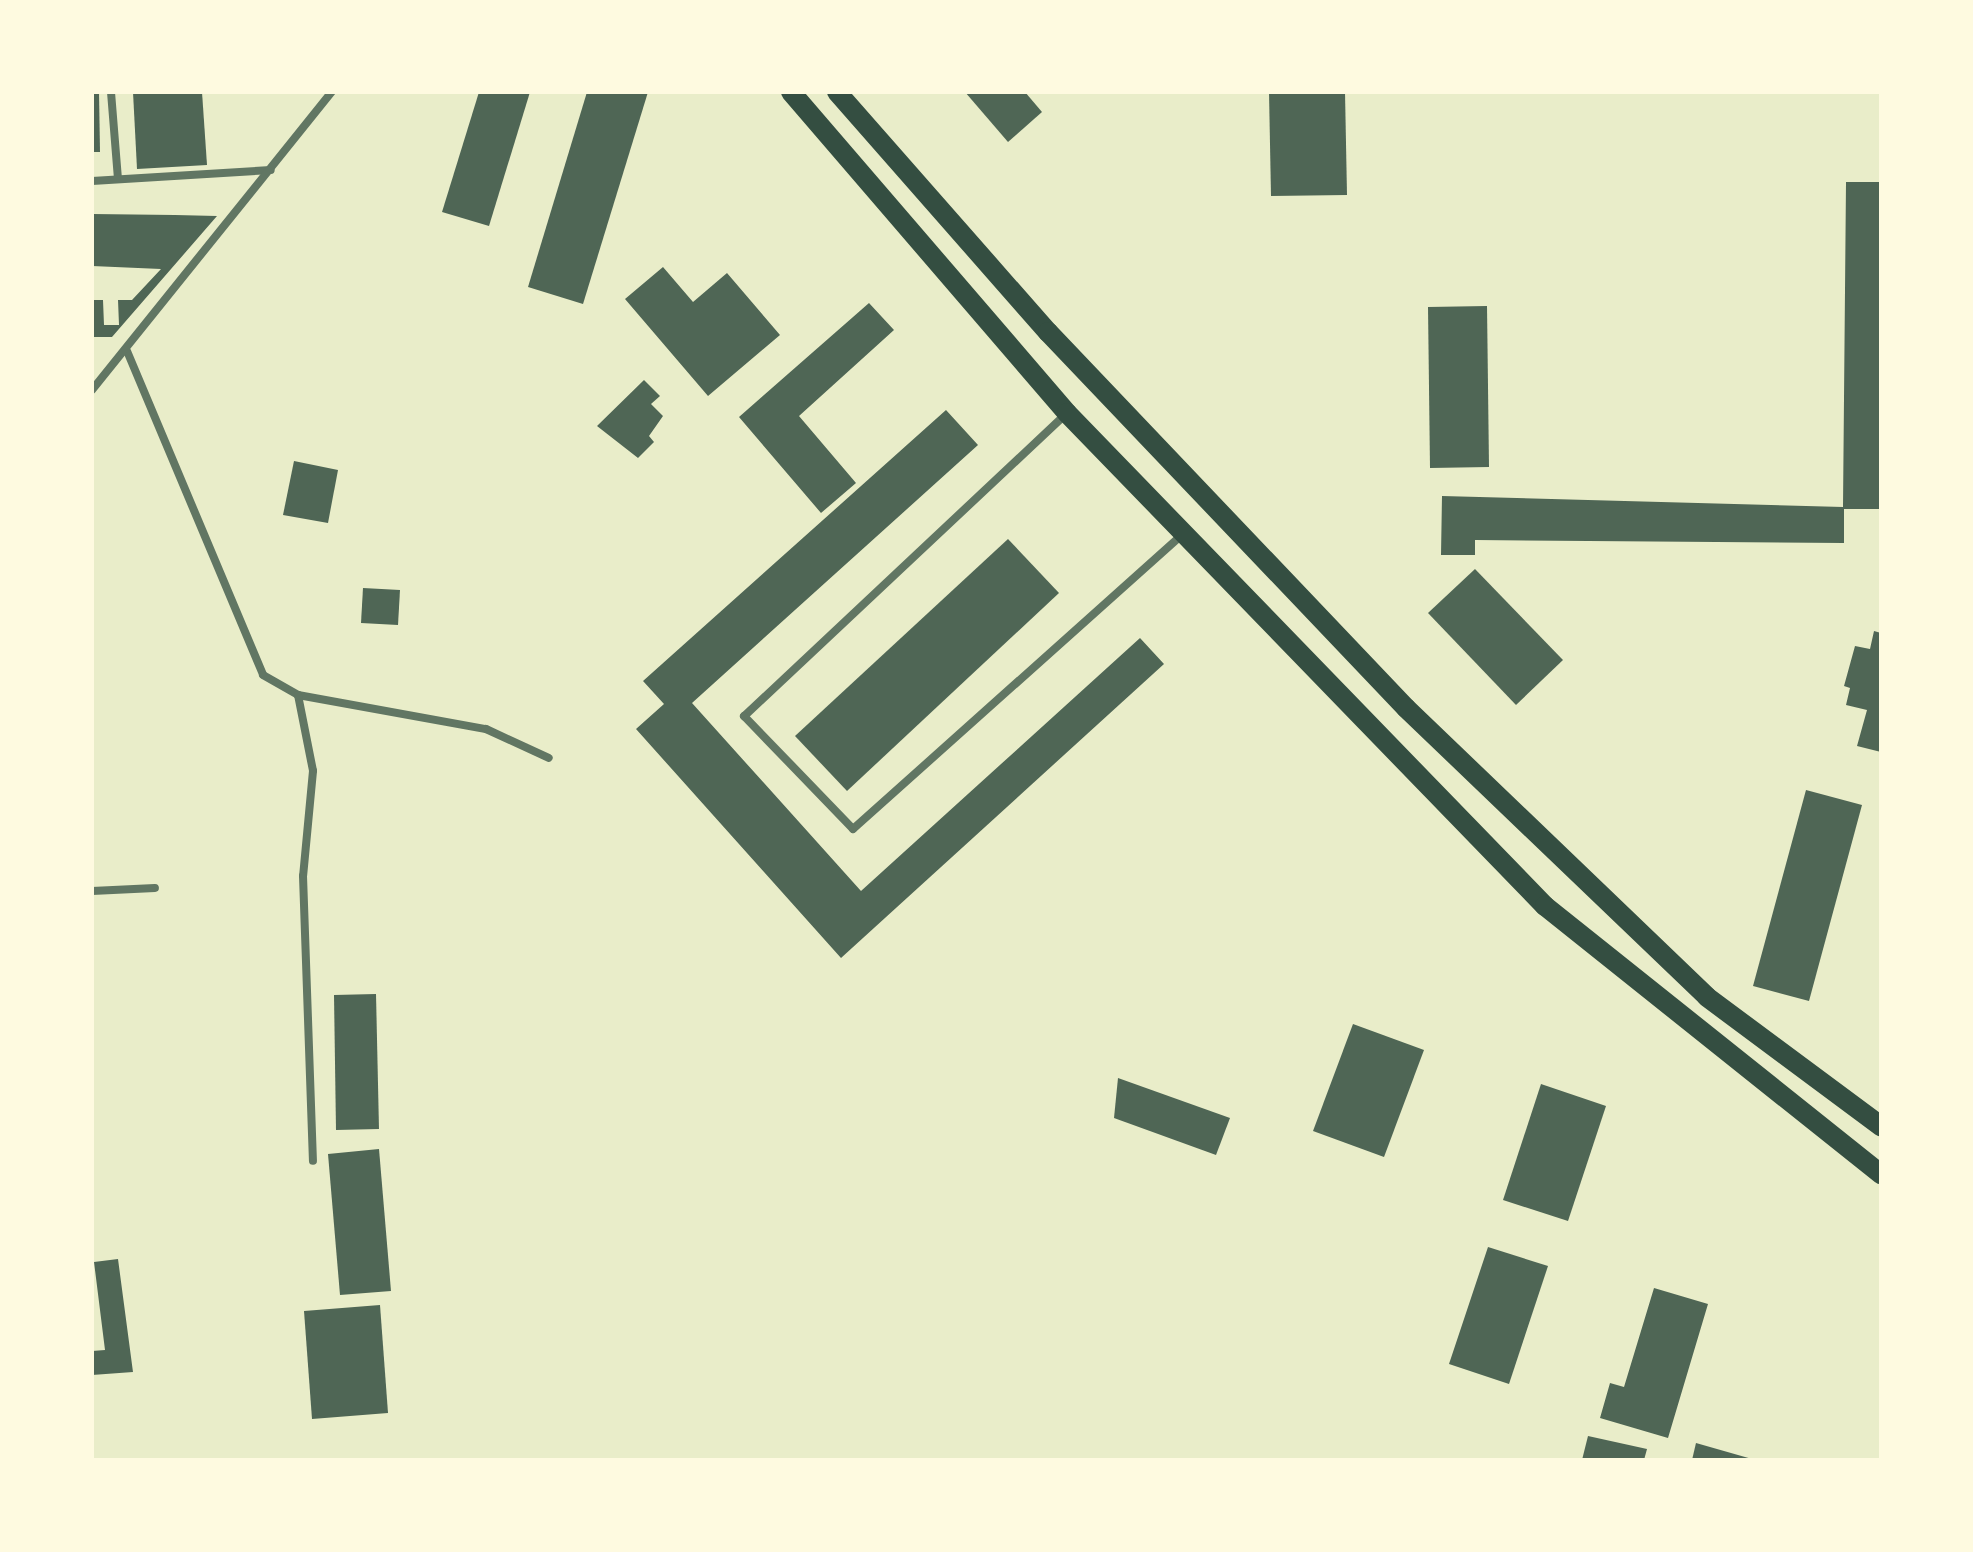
<!DOCTYPE html>
<html>
<head>
<meta charset="utf-8">
<style>
  body { margin:0 }
  #map { position:relative; width:1973px; height:1552px; overflow:hidden; background:#e9edc9; font-family:Raleway,sans-serif }
  div>[style] { position:absolute }
  .building>* { inset:0; background:#4f6655 }
  .minor>* { height:8px; margin:-4px; padding:0 4px; transform-origin:4px; border-radius:4px; background:#617663 }
  .primary>* { height:20px; margin:-10px; padding:0 10px; transform-origin:10px; border-radius:10px; background:#344e41 }
  span { translate:-50% -50%; white-space:nowrap; text-align:center; line-height:1.15; -webkit-text-stroke:6px #fefae0; paint-order:stroke }
  .frame { position:absolute; inset:0; border:94px solid #fefae0; pointer-events:none }
</style>
</head>
<body>
<div id="map">
  <div class="building">
    <div style="clip-path:polygon(92px 92px,99px 92px,100px 152px,92px 152px)"></div>
    <div style="clip-path:polygon(133px 92px,202px 92px,207px 165px,137px 169px)"></div>
    <div style="clip-path:polygon(479px 92px,530px 92px,489px 226px,442px 212px)"></div>
    <div style="clip-path:polygon(587px 92px,648px 92px,583px 304px,528px 287px)"></div>
    <div style="clip-path:polygon(965px 92px,1025px 92px,1042px 112px,1008px 142px)"></div>
    <div style="clip-path:polygon(1269px 92px,1345px 92px,1347px 195px,1271px 196px)"></div>
    <div style="clip-path:polygon(1846px 182px,1881px 182px,1881px 509px,1844px 509px,1844px 543px,1475px 540px,1475px 555px,1441px 555px,1442px 496px,1843px 507px)"></div>
    <div style="clip-path:polygon(92px 214px,175px 215px,217px 216px,112px 337px,92px 337px,92px 300px,103px 300px,104px 325px,119px 325px,118px 300px,132px 300px,161px 269px,92px 266px)"></div>
    <div style="clip-path:polygon(663px 267px,693px 302px,727px 273px,780px 335px,708px 396px,625px 299px)"></div>
    <div style="clip-path:polygon(869px 303px,894px 330px,799px 416px,856px 483px,821px 513px,739px 417px)"></div>
    <div style="clip-path:polygon(1487px 306px,1489px 467px,1430px 468px,1428px 307px)"></div>
    <div style="clip-path:polygon(644px 380px,660px 396px,651px 404px,663px 416px,649px 436px,654px 442px,638px 458px,597px 426px)"></div>
    <div style="clip-path:polygon(946px 410px,978px 445px,692px 703px,861px 891px,1140px 638px,1164px 664px,841px 958px,636px 729px,664px 704px,643px 681px)"></div>
    <div style="clip-path:polygon(294px 461px,338px 470px,328px 523px,283px 515px)"></div>
    <div style="clip-path:polygon(1008px 539px,1059px 593px,847px 791px,795px 736px)"></div>
    <div style="clip-path:polygon(1475px 569px,1563px 660px,1516px 705px,1428px 613px)"></div>
    <div style="clip-path:polygon(363px 588px,400px 590px,398px 625px,361px 623px)"></div>
    <div style="clip-path:polygon(1874px 631px,1881px 633px,1881px 752px,1857px 746px,1867px 710px,1846px 705px,1850px 688px,1844px 686px,1855px 646px,1870px 649px)"></div>
    <div style="clip-path:polygon(1806px 790px,1862px 805px,1809px 1001px,1753px 986px)"></div>
    <div style="clip-path:polygon(376px 994px,379px 1129px,336px 1130px,334px 995px)"></div>
    <div style="clip-path:polygon(1353px 1024px,1424px 1050px,1384px 1157px,1313px 1131px)"></div>
    <div style="clip-path:polygon(1118px 1078px,1230px 1118px,1216px 1155px,1114px 1118px)"></div>
    <div style="clip-path:polygon(1541px 1084px,1606px 1106px,1568px 1221px,1503px 1200px)"></div>
    <div style="clip-path:polygon(379px 1149px,391px 1291px,340px 1295px,328px 1154px)"></div>
    <div style="clip-path:polygon(1488px 1247px,1548px 1266px,1509px 1384px,1449px 1364px)"></div>
    <div style="clip-path:polygon(118px 1259px,133px 1372px,92px 1375px,92px 1351px,105px 1350px,94px 1262px)"></div>
    <div style="clip-path:polygon(1654px 1288px,1708px 1304px,1668px 1438px,1600px 1418px,1610px 1383px,1624px 1387px)"></div>
    <div style="clip-path:polygon(380px 1305px,388px 1413px,312px 1419px,304px 1311px)"></div>
    <div style="clip-path:polygon(1588px 1436px,1647px 1449px,1644px 1460px,1582px 1460px)"></div>
    <div style="clip-path:polygon(1696px 1443px,1752px 1459px,1751px 1460px,1692px 1460px)"></div>
  </div>
  <div class="minor">
    <div style="left:111px;top:92px;width:87px;rotate:85.4deg"></div>
    <div style="left:92px;top:181px;width:179px;rotate:-3.5deg"></div>
    <div style="left:127px;top:351px;width:351px;rotate:67.2deg"></div>
    <div style="left:263px;top:675px;width:40px;rotate:29.7deg"></div>
    <div style="left:298px;top:695px;width:191px;rotate:10.3deg"></div>
    <div style="left:486px;top:729px;width:69px;rotate:24.7deg"></div>
    <div style="left:92px;top:390px;width:383px;rotate:-51.2deg"></div>
    <div style="left:1067px;top:413px;width:443px;rotate:136.8deg"></div>
    <div style="left:744px;top:716px;width:157px;rotate:46deg"></div>
    <div style="left:853px;top:829px;width:441px;rotate:-41.8deg"></div>
    <div style="left:298px;top:695px;width:77px;rotate:78.8deg"></div>
    <div style="left:313px;top:771px;width:105px;rotate:95.4deg"></div>
    <div style="left:303px;top:876px;width:285px;rotate:88deg"></div>
    <div style="left:92px;top:891px;width:63px;rotate:-2.7deg"></div>
  </div>
  <div class="primary">
    <div style="left:791px;top:92px;width:423px;rotate:49.3deg"></div>
    <div style="left:1067px;top:413px;width:687px;rotate:45.89deg"></div>
    <div style="left:1545px;top:906px;width:430px;rotate:38.6deg"></div>
    <div style="left:837px;top:92px;width:320px;rotate:48.7deg"></div>
    <div style="left:1048px;top:332px;width:519px;rotate:46.4deg"></div>
    <div style="left:1406px;top:708px;width:417px;rotate:43.8deg"></div>
    <div style="left:1707px;top:997px;width:217px;rotate:36.6deg"></div>
  </div>
  <div class="frame"></div>
</div>
</body>
</html>
